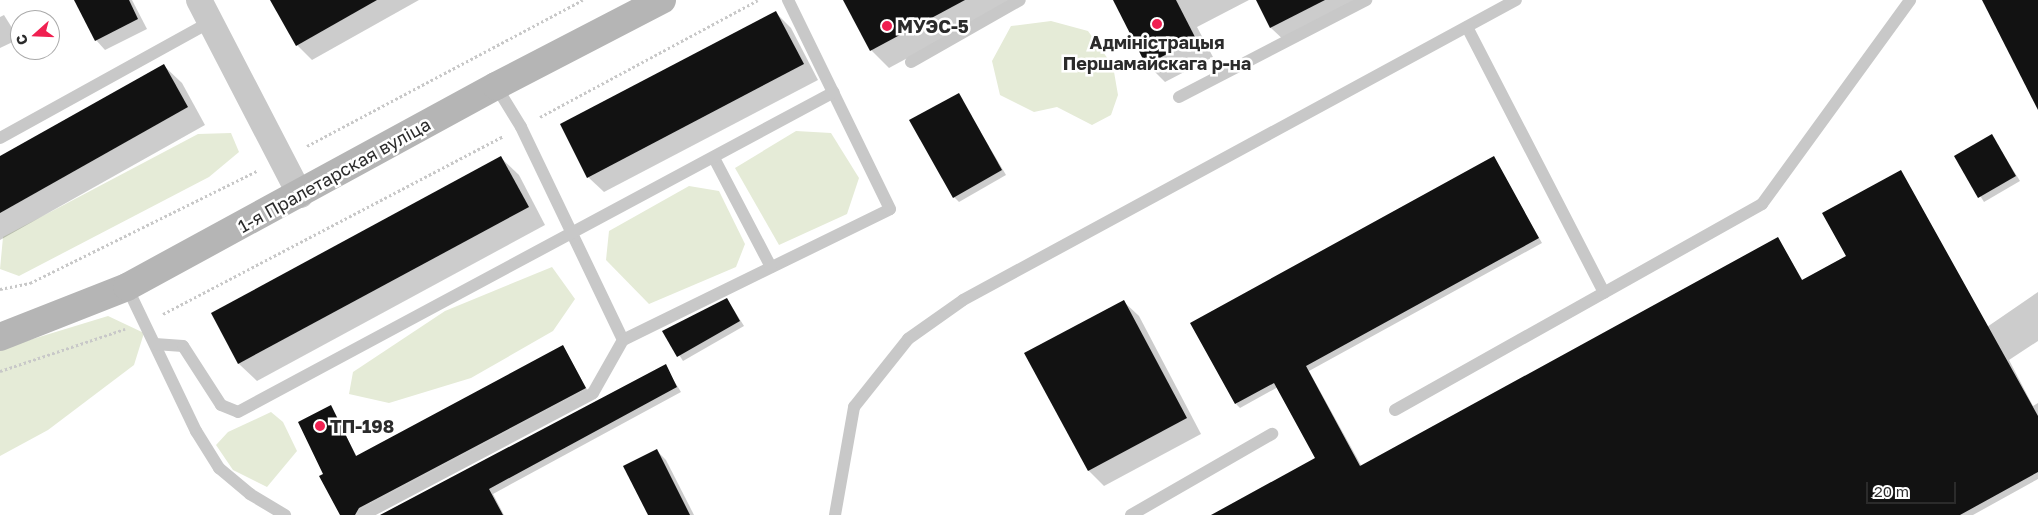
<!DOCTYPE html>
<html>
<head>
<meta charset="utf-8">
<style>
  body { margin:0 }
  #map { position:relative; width:2038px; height:515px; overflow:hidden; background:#fff; font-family:"Golos Text",sans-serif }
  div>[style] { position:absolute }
  .green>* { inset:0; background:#e5ebd7 }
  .shadow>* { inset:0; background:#0003 }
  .building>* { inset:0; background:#121212 }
  .path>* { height:3px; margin-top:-1.5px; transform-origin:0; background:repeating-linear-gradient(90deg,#c8c8c8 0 2.5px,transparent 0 5px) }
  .lane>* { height:12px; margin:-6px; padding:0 6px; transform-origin:6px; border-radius:6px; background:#c8c8c8 }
  .street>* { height:26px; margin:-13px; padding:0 13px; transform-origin:13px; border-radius:13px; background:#c8c8c8 }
  .secondary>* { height:28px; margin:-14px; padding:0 14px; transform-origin:14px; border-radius:14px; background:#b5b5b5 }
  .dots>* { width:14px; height:14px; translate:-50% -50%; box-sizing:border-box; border:2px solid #fff; border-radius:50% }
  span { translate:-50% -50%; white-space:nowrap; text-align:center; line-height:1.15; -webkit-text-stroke:5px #fff; paint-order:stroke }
  .poi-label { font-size:18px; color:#2b2b2b; font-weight:700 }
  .left { translate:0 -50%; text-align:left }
  .street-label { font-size:18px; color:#2b2b2b }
  .north { position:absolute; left:10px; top:10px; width:50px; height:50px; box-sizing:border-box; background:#fff; border:1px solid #aaa; border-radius:50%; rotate:250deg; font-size:14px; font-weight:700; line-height:20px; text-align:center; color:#2b2b2b }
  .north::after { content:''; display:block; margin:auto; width:18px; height:22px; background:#f02051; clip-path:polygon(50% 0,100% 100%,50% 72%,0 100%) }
  .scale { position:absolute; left:1866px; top:482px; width:90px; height:22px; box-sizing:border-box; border:2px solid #2b2b2b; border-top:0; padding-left:6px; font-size:15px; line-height:18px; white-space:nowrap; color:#2b2b2b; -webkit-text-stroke:4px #fff; paint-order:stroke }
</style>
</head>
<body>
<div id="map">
  <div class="green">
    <div style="clip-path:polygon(1051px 21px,1088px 31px,1113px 66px,1118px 95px,1111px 115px,1092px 125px,1057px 107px,1034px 112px,1000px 95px,992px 61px,1011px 26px)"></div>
    <div style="clip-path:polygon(796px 131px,831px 133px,859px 178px,847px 214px,779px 245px,735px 168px)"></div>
    <div style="clip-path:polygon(231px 133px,239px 152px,209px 177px,19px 276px,0 269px,3px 237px,198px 134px)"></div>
    <div style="clip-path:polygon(689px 186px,719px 191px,745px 244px,736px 267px,649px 304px,606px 260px,609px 231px)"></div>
    <div style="clip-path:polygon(552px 267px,575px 299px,553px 331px,471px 378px,389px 403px,349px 394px,353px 372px,445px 311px)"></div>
    <div style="clip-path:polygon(108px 316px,144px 333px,134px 365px,48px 430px,0 456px,0 349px)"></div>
    <div style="clip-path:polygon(271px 412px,283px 422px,297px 451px,267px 487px,233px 470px,216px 445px,228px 432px)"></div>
  </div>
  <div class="shadow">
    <div style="clip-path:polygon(76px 0,132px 0,147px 29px,105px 50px,96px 40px)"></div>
    <div style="clip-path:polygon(281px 0,419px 0,312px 60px,297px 45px)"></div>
    <div style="clip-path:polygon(844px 0,1015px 0,889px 68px,872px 51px)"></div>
    <div style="clip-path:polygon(1114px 0,1249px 0,1197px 27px,1213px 57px,1165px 82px,1147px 64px)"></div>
    <div style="clip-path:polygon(1257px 0,1354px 0,1289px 45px,1271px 28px)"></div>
    <div style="clip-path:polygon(775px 12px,791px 28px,818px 80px,604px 192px,588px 177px)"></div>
    <div style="clip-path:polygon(4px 15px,19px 39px,0 48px,0 17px)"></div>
    <div style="clip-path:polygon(164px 66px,182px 83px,205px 125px,0 240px,0 158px)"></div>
    <div style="clip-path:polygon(958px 94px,1006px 175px,959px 202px,954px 197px)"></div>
    <div style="clip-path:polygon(1992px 136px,2020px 181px,1984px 202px,1956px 157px)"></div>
    <div style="clip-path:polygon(501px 158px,519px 175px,545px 225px,257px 381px,239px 364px,213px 314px)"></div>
    <div style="clip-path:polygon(1494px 158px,1542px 243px,1309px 371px,1362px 467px,1778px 239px,1803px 281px,1847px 257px,1900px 172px,1987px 327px,2038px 292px,2038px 341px,2009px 360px,2033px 406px,2038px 403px,2038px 479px,1973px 515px,1213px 515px,1317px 458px,1278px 387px,1240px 408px,1236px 404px)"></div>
    <div style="clip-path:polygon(727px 299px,744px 326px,683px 361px,664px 331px)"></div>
    <div style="clip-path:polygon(1123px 301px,1139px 316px,1201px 434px,1104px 486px,1089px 471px)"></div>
    <div style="clip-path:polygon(563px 346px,589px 393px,363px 515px,341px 515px,325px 474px,331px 407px,357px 457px)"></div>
    <div style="clip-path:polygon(665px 366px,681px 392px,493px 494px,504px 515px,381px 515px)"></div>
    <div style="clip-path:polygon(657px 451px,666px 460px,694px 515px,649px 515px)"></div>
  </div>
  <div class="building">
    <div style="clip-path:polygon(74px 0,129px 0,138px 19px,95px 41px)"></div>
    <div style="clip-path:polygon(270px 0,377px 0,296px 46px)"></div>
    <div style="clip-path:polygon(843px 0,965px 0,870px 51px)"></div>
    <div style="clip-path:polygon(1113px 0,1176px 0,1196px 39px,1146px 65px)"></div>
    <div style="clip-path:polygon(1256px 0,1325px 0,1270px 28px)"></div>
    <div style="clip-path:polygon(1982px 0,2038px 0,2038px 110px)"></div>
    <div style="clip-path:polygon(776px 11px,804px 64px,587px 178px,560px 124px)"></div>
    <div style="clip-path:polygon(164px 64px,188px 107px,0 213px,0 156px)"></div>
    <div style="clip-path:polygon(959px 93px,1002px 170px,953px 198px,909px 120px)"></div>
    <div style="clip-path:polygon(1992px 134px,2016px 176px,1978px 198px,1954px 156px)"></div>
    <div style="clip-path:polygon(501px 156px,529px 207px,238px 364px,211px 313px)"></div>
    <div style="clip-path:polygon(1494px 156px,1539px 238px,1306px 366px,1360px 466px,1778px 237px,1802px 280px,1846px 256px,1822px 213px,1901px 170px,2038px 416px,2038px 472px,1960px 515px,1211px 515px,1315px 458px,1274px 383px,1235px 404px,1190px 323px)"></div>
    <div style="clip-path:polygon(727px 298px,740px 321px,677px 357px,662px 331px)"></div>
    <div style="clip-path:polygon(1124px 300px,1187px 418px,1088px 471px,1024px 353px)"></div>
    <div style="clip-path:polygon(563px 345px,586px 388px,359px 508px,355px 515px,340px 515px,319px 476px,323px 474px,298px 422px,331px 405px,356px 456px)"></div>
    <div style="clip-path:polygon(666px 364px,677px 387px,489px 489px,503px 515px,380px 515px)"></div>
    <div style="clip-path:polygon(657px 449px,690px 515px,648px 515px,623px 466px)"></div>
  </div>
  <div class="path">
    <div style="left:540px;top:117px;width:247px;rotate:-28.2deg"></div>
    <div style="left:307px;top:146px;width:312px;rotate:-27.9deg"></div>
    <div style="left:0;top:289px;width:31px;rotate:-11deg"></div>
    <div style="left:30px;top:283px;width:253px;rotate:-26.3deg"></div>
    <div style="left:163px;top:314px;width:384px;rotate:-27.6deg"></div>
    <div style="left:0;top:371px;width:132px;rotate:-18.6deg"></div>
  </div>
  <div class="lane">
    <div style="left:1467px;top:27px;width:299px;rotate:62.7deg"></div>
    <div style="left:911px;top:62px;width:125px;rotate:-29.6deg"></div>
    <div style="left:496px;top:86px;width:48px;rotate:58.6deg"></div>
    <div style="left:521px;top:127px;width:236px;rotate:64.4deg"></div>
    <div style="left:623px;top:340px;width:297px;rotate:-26.1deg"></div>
    <div style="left:890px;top:209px;width:233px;rotate:-116deg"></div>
    <div style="left:1179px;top:97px;width:211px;rotate:-27.4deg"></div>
    <div style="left:0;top:138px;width:240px;rotate:-28.9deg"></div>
    <div style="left:714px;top:158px;width:123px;rotate:62.4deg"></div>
    <div style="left:127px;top:287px;width:160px;rotate:64.4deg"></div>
    <div style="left:196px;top:431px;width:44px;rotate:58.1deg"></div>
    <div style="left:219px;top:468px;width:40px;rotate:40deg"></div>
    <div style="left:250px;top:494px;width:41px;rotate:31deg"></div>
    <div style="left:155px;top:344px;width:28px;rotate:4deg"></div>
    <div style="left:183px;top:346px;width:70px;rotate:57.2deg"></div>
    <div style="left:221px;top:405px;width:18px;rotate:22deg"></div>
    <div style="left:238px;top:412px;width:676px;rotate:-28.23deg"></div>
    <div style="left:1395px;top:410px;width:421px;rotate:-29.3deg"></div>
    <div style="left:1762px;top:204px;width:252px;rotate:-54deg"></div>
    <div style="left:363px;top:515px;width:260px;rotate:-27.9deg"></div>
    <div style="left:593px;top:393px;width:61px;rotate:-60.5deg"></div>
    <div style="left:835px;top:515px;width:110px;rotate:-80deg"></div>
    <div style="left:854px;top:407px;width:87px;rotate:-51.5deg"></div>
    <div style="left:908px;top:339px;width:67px;rotate:-35.3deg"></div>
    <div style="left:963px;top:300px;width:629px;rotate:-28.48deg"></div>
    <div style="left:1131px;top:515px;width:163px;rotate:-29.9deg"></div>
  </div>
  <div class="street">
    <div style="left:199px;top:0;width:220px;rotate:62.6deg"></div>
  </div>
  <div class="secondary">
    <div style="left:0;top:337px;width:136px;rotate:-21.5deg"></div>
    <div style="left:127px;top:287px;width:420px;rotate:-28.6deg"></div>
    <div style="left:496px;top:86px;width:187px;rotate:-27.4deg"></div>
  </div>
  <div class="dots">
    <div style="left:1157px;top:24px;background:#f02051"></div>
    <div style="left:887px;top:26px;background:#f02051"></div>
    <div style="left:320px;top:426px;background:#f02051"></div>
  </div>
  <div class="poi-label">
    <span class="left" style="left:897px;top:26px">МУЭС-5</span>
    <span style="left:1157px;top:53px">Адміністрацыя<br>Першамайскага р-на</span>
    <span class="left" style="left:330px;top:426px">ТП-198</span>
  </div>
  <div class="street-label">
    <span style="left:334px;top:175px;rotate:-29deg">1-я Пралетарская вуліца</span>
  </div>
  <div class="north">С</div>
  <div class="scale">20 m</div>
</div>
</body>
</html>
